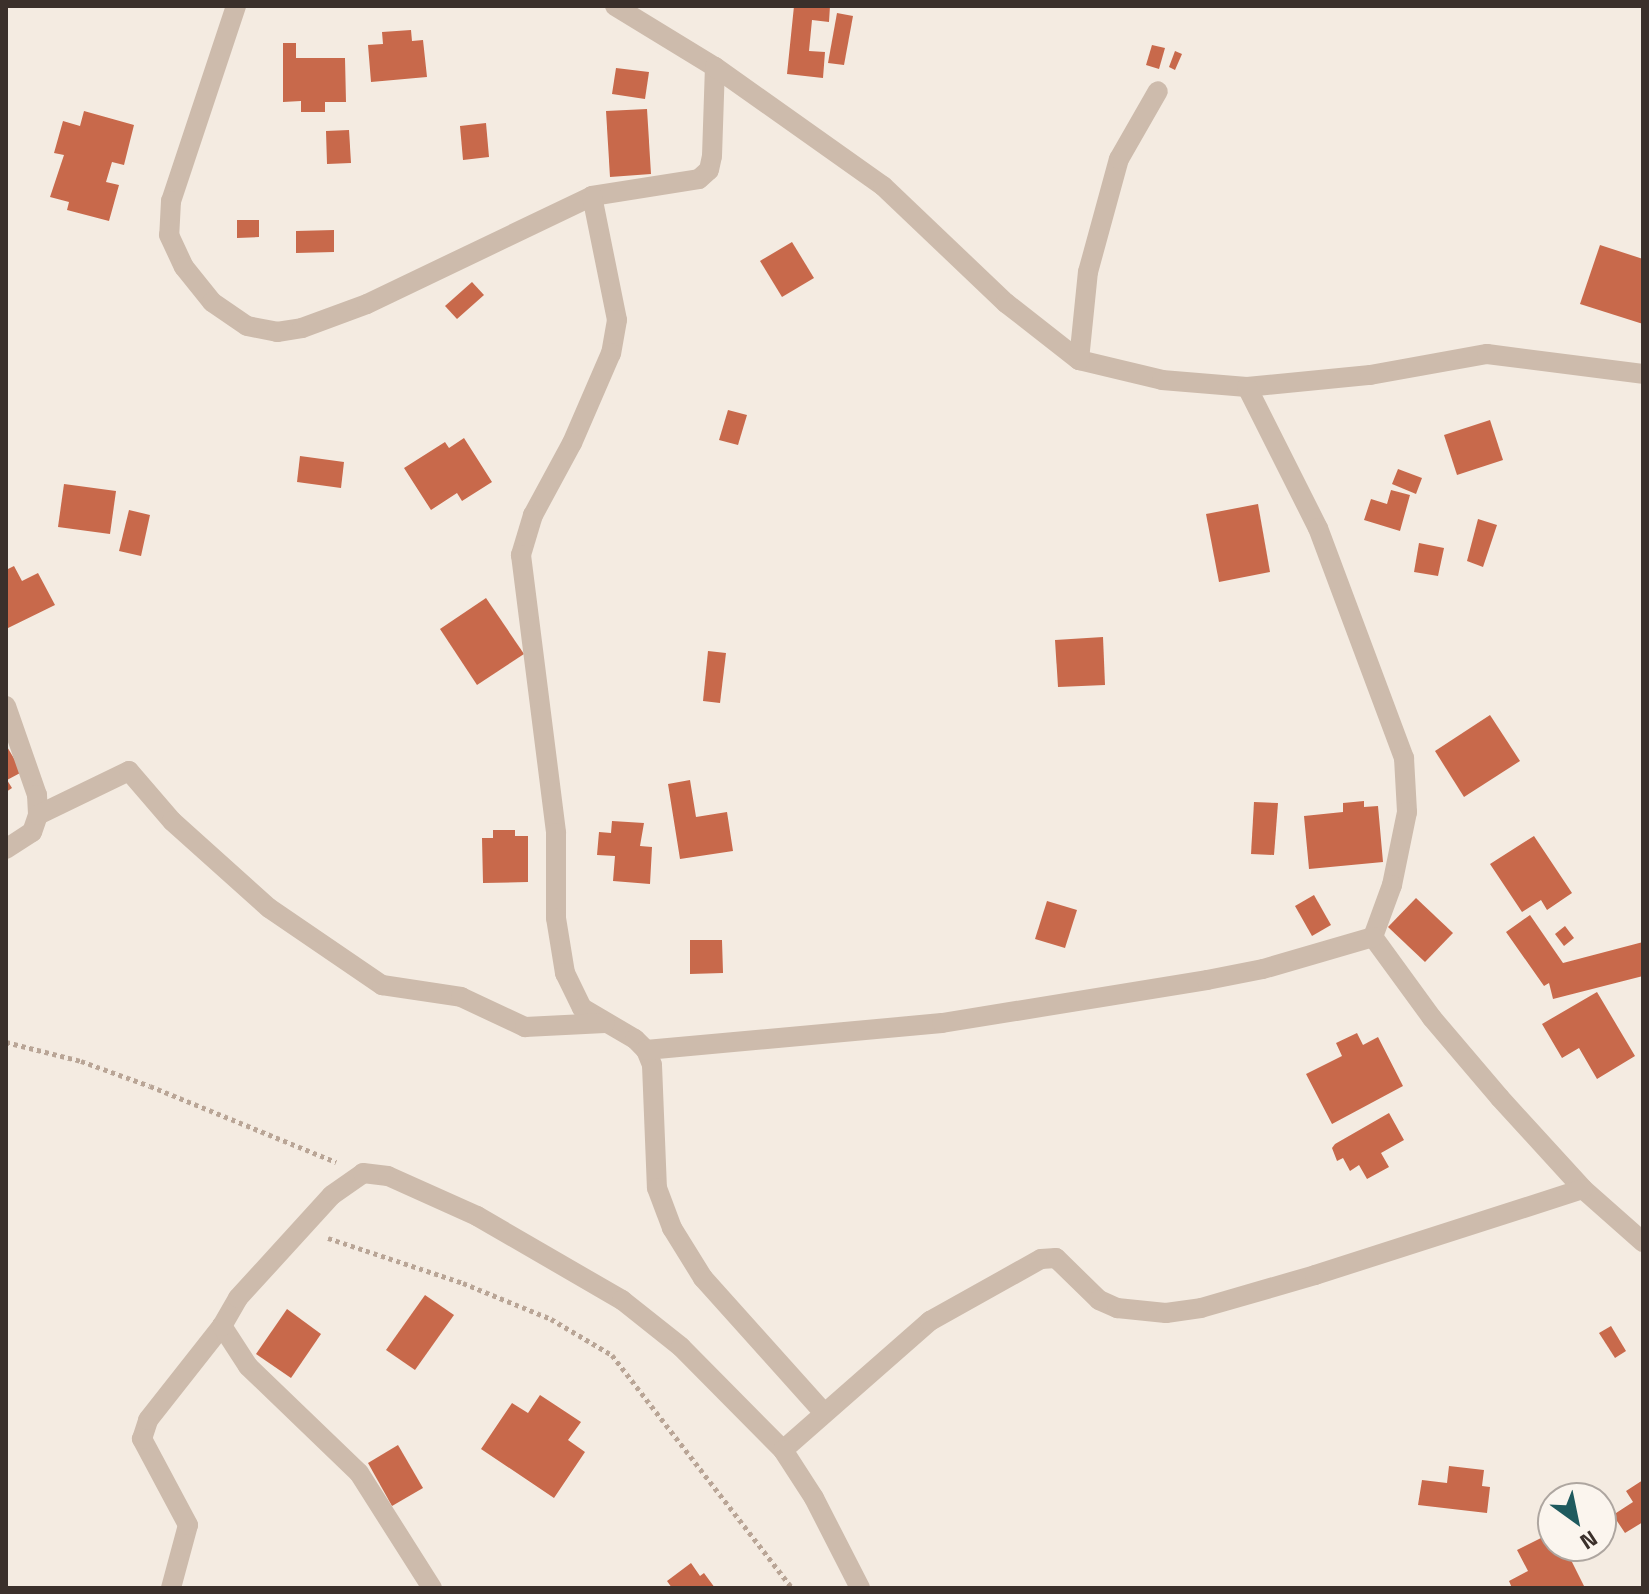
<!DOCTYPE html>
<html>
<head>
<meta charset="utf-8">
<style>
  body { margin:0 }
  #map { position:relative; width:1649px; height:1594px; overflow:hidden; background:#f4ebe1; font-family:"Titillium Web",sans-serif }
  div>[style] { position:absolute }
  .building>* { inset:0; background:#c8694b }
  .path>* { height:5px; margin-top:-2.5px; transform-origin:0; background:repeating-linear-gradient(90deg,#b9a596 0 4px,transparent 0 8px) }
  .minor>* { height:20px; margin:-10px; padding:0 10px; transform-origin:10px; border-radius:10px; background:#cdbbac }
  span { translate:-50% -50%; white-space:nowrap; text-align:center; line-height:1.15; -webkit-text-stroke:7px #fbf5ee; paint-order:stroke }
  .frame { position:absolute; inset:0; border:8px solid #3b302b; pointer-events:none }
  .north { position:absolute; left:1537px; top:1482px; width:80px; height:80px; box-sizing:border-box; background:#fbf5ee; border:2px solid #aea6a0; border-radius:50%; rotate:147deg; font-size:22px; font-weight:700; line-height:32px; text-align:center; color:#3b302b }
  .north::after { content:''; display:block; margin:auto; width:28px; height:36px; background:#1f5a5e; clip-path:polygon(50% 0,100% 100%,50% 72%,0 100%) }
</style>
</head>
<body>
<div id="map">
  <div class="building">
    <div style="clip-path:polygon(794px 6px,830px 6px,829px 22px,812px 20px,809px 51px,825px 52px,823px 78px,787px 74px)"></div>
    <div style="clip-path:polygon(837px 13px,853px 16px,844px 65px,828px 63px)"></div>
    <div style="clip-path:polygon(411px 30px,412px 41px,423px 40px,427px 77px,371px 82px,368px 45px,383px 44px,382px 32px)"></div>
    <div style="clip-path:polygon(283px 43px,296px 43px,296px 58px,345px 58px,346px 102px,325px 102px,325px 112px,301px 112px,301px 101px,283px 102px)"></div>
    <div style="clip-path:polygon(1152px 45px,1165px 48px,1159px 69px,1146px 65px)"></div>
    <div style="clip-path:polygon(1175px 51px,1182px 54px,1175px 70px,1169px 67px)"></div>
    <div style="clip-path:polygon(616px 68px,649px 72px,645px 99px,612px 94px)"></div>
    <div style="clip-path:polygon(647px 109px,651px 174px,610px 177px,606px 111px)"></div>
    <div style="clip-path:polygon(84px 111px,134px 125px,124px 165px,112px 162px,106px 182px,119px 185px,109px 221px,67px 210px,69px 202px,50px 197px,64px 155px,54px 153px,63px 121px,80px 126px)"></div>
    <div style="clip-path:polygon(486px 123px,489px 157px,463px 160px,460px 126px)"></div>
    <div style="clip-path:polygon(349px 130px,351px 163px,327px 164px,326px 131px)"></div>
    <div style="clip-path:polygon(237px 220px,259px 220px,259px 237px,237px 238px)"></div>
    <div style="clip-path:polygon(334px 230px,334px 252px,296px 253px,296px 231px)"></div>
    <div style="clip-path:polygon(792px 242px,814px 278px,782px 297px,760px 261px)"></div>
    <div style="clip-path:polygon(1600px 245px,1643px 259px,1643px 324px,1580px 304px)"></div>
    <div style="clip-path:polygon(472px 282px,484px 295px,457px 319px,445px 306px)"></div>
    <div style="clip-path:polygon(728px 410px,747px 415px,738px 445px,719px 440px)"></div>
    <div style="clip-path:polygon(1490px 420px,1503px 460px,1457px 475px,1444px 435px)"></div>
    <div style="clip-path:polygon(464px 438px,492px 482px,462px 501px,457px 493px,431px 510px,404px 468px,445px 442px,449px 448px)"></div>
    <div style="clip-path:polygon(300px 456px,344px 462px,341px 488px,297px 482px)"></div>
    <div style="clip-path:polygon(1398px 469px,1422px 478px,1416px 494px,1392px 484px)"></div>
    <div style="clip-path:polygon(64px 484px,116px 491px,110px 534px,58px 527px)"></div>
    <div style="clip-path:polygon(1391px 490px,1410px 495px,1400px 531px,1364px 520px,1371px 499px,1387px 504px)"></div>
    <div style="clip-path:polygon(1258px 504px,1270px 572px,1219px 582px,1206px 514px)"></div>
    <div style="clip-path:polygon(129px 510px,150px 515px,141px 556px,119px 551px)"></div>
    <div style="clip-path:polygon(1478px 519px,1497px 525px,1483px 567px,1467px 561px)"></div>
    <div style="clip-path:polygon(1419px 543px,1444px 548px,1438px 576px,1414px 572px)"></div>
    <div style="clip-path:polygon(14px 566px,22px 581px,38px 573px,55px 605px,6px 629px,6px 570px)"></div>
    <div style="clip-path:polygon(486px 598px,524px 654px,477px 685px,440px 629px)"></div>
    <div style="clip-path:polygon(1103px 637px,1105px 685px,1058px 687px,1055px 640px)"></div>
    <div style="clip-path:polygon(708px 651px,726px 653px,720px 703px,703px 701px)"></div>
    <div style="clip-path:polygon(1490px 715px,1520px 761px,1464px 797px,1435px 751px)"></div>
    <div style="clip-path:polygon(6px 745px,22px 772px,7px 780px,12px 788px,6px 792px)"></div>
    <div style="clip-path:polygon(690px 780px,696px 817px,727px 812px,733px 851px,680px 859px,668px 784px)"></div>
    <div style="clip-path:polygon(1364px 801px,1364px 807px,1378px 806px,1383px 862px,1309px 869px,1304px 816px,1343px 812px,1343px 803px)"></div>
    <div style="clip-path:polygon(1254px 802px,1278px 803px,1274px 855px,1251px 854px)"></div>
    <div style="clip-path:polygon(612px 821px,644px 823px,640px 846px,652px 847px,650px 884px,613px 881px,615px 856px,597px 855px,599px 832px,611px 833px)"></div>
    <div style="clip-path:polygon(493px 830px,515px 830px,515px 836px,528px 836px,528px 882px,483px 883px,482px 838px,493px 838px)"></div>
    <div style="clip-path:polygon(1534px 836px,1572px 893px,1547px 910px,1541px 900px,1522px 912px,1490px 864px)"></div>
    <div style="clip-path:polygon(1314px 895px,1331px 925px,1312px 936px,1295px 906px)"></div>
    <div style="clip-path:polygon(1416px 898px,1453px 933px,1425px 962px,1388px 927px)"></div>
    <div style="clip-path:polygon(1047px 901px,1077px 910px,1065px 948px,1035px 939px)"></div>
    <div style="clip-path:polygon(1530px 915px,1563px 963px,1643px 942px,1643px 976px,1553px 999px,1549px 983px,1544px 986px,1506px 932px)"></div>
    <div style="clip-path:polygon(1565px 926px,1574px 938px,1564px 946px,1555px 934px)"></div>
    <div style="clip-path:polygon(690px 940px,722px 940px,723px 973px,690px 974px)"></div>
    <div style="clip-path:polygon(1597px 992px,1635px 1056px,1597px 1079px,1579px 1048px,1562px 1058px,1542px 1024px)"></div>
    <div style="clip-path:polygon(1357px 1033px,1363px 1045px,1378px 1037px,1403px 1086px,1332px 1124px,1306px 1074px,1342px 1056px,1336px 1043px)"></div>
    <div style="clip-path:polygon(1389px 1113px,1404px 1140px,1381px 1153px,1389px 1167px,1367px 1179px,1359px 1165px,1350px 1171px,1343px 1158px,1337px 1161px,1332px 1148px,1335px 1144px)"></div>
    <div style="clip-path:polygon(425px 1295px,454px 1315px,415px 1370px,386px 1350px)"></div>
    <div style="clip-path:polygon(287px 1309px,321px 1334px,291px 1378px,256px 1354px)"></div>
    <div style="clip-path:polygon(1611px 1326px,1626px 1351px,1615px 1358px,1599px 1333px)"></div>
    <div style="clip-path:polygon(540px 1395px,581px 1422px,568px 1440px,585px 1452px,554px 1498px,481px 1449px,512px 1403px,528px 1413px)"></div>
    <div style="clip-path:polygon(398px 1445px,423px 1488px,392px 1506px,368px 1463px)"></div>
    <div style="clip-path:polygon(1449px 1466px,1484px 1470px,1482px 1486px,1490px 1487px,1487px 1513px,1418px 1505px,1422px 1480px,1447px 1483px)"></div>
    <div style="clip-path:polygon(1643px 1480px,1643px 1522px,1625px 1533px,1613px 1515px,1633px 1502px,1626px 1491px)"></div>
    <div style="clip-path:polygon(1553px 1532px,1553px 1546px,1564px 1546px,1585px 1588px,1512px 1588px,1509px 1581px,1528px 1571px,1517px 1550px)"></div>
    <div style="clip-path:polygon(691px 1563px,700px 1576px,704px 1573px,715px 1588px,672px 1588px,667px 1581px)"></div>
  </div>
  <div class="path">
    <div style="left:6px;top:1042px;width:77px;rotate:14.2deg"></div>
    <div style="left:81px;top:1061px;width:73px;rotate:19.9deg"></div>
    <div style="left:150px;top:1086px;width:201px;rotate:22.2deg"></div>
    <div style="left:328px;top:1238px;width:142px;rotate:18.4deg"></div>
    <div style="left:463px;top:1283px;width:95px;rotate:22.2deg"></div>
    <div style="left:551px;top:1319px;width:71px;rotate:30.5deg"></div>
    <div style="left:612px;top:1355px;width:294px;rotate:52.3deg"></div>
  </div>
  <div class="minor">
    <div style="left:236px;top:6px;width:206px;rotate:108.4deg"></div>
    <div style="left:171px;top:201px;width:34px;rotate:93deg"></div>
    <div style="left:169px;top:235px;width:35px;rotate:65deg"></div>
    <div style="left:184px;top:267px;width:45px;rotate:51.3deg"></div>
    <div style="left:212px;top:302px;width:42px;rotate:34.4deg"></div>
    <div style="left:247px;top:326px;width:31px;rotate:11deg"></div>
    <div style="left:277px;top:332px;width:25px;rotate:-9deg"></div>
    <div style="left:302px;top:328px;width:69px;rotate:-20.3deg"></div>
    <div style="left:367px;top:304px;width:250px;rotate:-25.6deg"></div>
    <div style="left:592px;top:196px;width:108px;rotate:-9deg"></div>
    <div style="left:699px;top:179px;width:13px;rotate:-42deg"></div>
    <div style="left:709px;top:170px;width:14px;rotate:-78deg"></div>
    <div style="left:712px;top:156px;width:89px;rotate:-88.1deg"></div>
    <div style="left:615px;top:6px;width:117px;rotate:31.4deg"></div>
    <div style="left:715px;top:67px;width:206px;rotate:35.3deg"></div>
    <div style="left:883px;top:186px;width:170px;rotate:43.6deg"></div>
    <div style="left:1006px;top:303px;width:93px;rotate:38deg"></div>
    <div style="left:1079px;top:360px;width:85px;rotate:13.5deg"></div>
    <div style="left:1162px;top:380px;width:85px;rotate:4.7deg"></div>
    <div style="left:1247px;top:387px;width:124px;rotate:-5.6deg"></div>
    <div style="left:1370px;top:375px;width:119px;rotate:-10.2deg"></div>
    <div style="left:1487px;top:354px;width:157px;rotate:7.3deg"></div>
    <div style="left:592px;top:196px;width:126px;rotate:78.6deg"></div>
    <div style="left:617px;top:320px;width:34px;rotate:100deg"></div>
    <div style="left:611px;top:353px;width:98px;rotate:113.4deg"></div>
    <div style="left:572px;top:443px;width:82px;rotate:118.4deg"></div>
    <div style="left:533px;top:515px;width:42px;rotate:106.7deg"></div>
    <div style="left:521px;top:555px;width:280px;rotate:82.8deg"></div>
    <div style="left:556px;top:833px;width:85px;rotate:90deg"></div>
    <div style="left:556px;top:918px;width:56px;rotate:80.7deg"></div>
    <div style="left:565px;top:973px;width:39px;rotate:64deg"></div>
    <div style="left:582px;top:1008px;width:61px;rotate:30.3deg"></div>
    <div style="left:635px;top:1039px;width:16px;rotate:45deg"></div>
    <div style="left:646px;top:1050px;width:16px;rotate:68deg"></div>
    <div style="left:652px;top:1065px;width:123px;rotate:87.7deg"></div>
    <div style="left:657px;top:1188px;width:43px;rotate:69.4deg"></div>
    <div style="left:672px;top:1228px;width:59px;rotate:58.2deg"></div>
    <div style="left:703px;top:1278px;width:181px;rotate:48.1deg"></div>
    <div style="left:1079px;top:360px;width:88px;rotate:-84.2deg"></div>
    <div style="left:1088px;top:272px;width:117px;rotate:-74.7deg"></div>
    <div style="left:1119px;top:159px;width:78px;rotate:-60.2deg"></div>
    <div style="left:1247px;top:387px;width:158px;rotate:63.3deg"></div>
    <div style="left:1318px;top:528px;width:246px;rotate:69.5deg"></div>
    <div style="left:1404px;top:758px;width:54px;rotate:86.8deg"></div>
    <div style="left:1407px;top:812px;width:75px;rotate:101.6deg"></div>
    <div style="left:1392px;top:885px;width:55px;rotate:110.1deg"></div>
    <div style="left:1373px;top:937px;width:100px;rotate:53.9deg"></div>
    <div style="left:1432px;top:1018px;width:105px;rotate:49.6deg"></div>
    <div style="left:1500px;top:1098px;width:123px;rotate:47.6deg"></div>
    <div style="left:1583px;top:1189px;width:80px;rotate:41.5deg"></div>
    <div style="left:6px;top:706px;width:94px;rotate:70.8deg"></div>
    <div style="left:37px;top:795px;width:20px;rotate:87deg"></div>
    <div style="left:38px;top:815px;width:18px;rotate:109deg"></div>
    <div style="left:32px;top:832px;width:31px;rotate:147deg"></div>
    <div style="left:38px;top:815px;width:101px;rotate:-25.8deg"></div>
    <div style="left:129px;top:771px;width:66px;rotate:49.3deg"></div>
    <div style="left:172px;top:821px;width:130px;rotate:41.9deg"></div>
    <div style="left:269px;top:908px;width:137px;rotate:34.3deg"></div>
    <div style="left:382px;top:985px;width:80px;rotate:8.6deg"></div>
    <div style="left:461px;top:997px;width:71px;rotate:25.1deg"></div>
    <div style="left:525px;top:1027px;width:80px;rotate:-2.9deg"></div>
    <div style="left:646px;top:1050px;width:297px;rotate:-5.2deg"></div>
    <div style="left:942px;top:1023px;width:268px;rotate:-9.2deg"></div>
    <div style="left:1207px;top:980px;width:57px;rotate:-11.1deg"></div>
    <div style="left:1263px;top:969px;width:115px;rotate:-16.2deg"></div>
    <div style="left:783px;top:1450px;width:196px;rotate:-41.3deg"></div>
    <div style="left:930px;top:1321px;width:127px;rotate:-29.2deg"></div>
    <div style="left:1041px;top:1259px;width:15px;rotate:-4deg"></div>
    <div style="left:1056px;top:1258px;width:60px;rotate:44.3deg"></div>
    <div style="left:1099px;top:1300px;width:20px;rotate:24deg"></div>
    <div style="left:1117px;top:1308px;width:49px;rotate:5.8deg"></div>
    <div style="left:1166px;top:1313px;width:35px;rotate:-8deg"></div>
    <div style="left:1201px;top:1308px;width:119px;rotate:-16.1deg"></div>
    <div style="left:1315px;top:1275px;width:281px;rotate:-17.8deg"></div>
    <div style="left:171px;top:1588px;width:65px;rotate:-74.9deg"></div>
    <div style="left:188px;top:1525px;width:98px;rotate:-118.1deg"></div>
    <div style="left:142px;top:1439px;width:20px;rotate:-72deg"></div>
    <div style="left:148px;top:1420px;width:120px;rotate:-51.8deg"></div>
    <div style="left:432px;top:1588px;width:136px;rotate:-122.4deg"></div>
    <div style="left:359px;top:1473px;width:154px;rotate:-136.1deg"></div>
    <div style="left:248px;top:1366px;width:48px;rotate:-123deg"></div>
    <div style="left:222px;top:1326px;width:32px;rotate:-60deg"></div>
    <div style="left:238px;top:1298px;width:139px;rotate:-47.6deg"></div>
    <div style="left:332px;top:1195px;width:38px;rotate:-35deg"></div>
    <div style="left:363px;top:1173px;width:25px;rotate:7deg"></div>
    <div style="left:388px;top:1176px;width:98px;rotate:24.2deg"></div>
    <div style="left:477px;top:1216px;width:168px;rotate:30.1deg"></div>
    <div style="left:622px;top:1300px;width:75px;rotate:38.5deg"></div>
    <div style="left:681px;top:1347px;width:145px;rotate:45.3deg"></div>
    <div style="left:783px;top:1450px;width:57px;rotate:57.1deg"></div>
    <div style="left:814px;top:1498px;width:101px;rotate:62.9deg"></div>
  </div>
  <div class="frame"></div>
  <div class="north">N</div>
</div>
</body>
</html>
